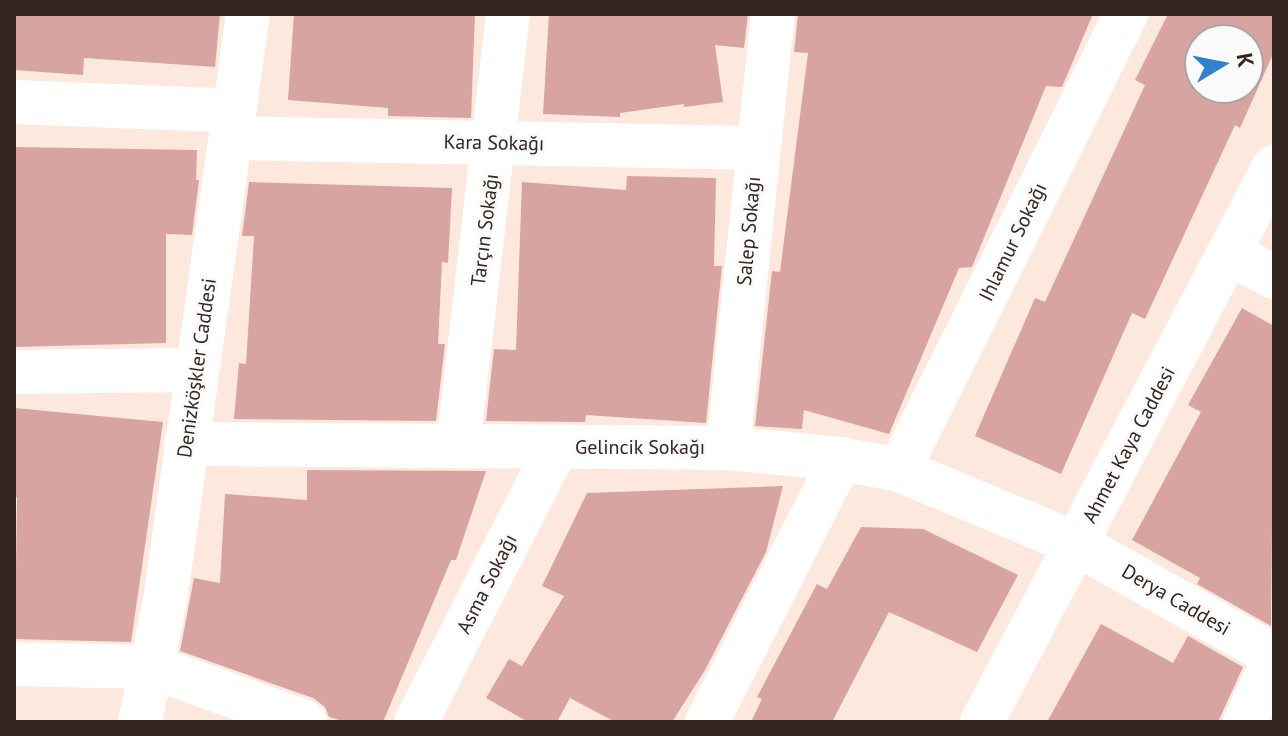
<!DOCTYPE html>
<html>
<head>
<meta charset="utf-8">
<style>
  body { margin:0 }
  #map { position:relative; width:1288px; height:736px; overflow:hidden; background:#fde8dd; font-family:"PT Sans",sans-serif }
  div>[style] { position:absolute }
  .building>* { inset:0; background:#d7a4a2 }
  .street>* { height:44px; margin:-22px; padding:0 22px; transform-origin:22px; border-radius:22px; background:#fff }
  .secondary>* { height:44px; margin:-22px; padding:0 22px; transform-origin:22px; border-radius:22px; background:#fff }
  span { translate:-50% -50%; white-space:nowrap; text-align:center; line-height:1.15; -webkit-text-stroke:6px #fafafa; paint-order:stroke }
  .street-label { font-size:20px; color:#332620 }
  .frame { position:absolute; inset:0; border:16px solid #332620; pointer-events:none }
  .north { position:absolute; left:1184px; top:24px; width:80px; height:80px; box-sizing:border-box; background:#fafafa; border:2px solid #aaa5a3; border-radius:50%; rotate:80deg; font-size:22px; font-weight:700; line-height:32px; text-align:center; color:#332620 }
  .north::after { content:''; display:block; margin:auto; width:28px; height:36px; background:#3181d1; clip-path:polygon(50% 0,100% 100%,50% 72%,0 100%) }
</style>
</head>
<body>
<div id="map">
  <div class="building">
    <div style="clip-path:polygon(14px 14px,220px 14px,215px 67px,84px 58px,83px 75px,14px 70px)"></div>
    <div style="clip-path:polygon(294px 14px,475px 14px,471px 118px,388px 116px,388px 108px,288px 100px)"></div>
    <div style="clip-path:polygon(549px 14px,748px 14px,744px 48px,715px 45px,723px 102px,684px 107px,684px 104px,620px 113px,620px 117px,543px 114px)"></div>
    <div style="clip-path:polygon(798px 14px,1093px 14px,1062px 87px,1046px 86px,972px 267px,959px 268px,889px 434px,804px 410px,802px 429px,755px 426px,772px 271px,780px 272px,808px 53px,794px 52px)"></div>
    <div style="clip-path:polygon(evenodd,1168px 14px,1274px 14px,1274px 52px,1240px 128px,1235px 125px,1145px 319px,1132px 313px,1061px 474px,975px 436px,1035px 298px,1045px 302px,1145px 85px,1135px 80px,1168px 14px,1200px 40px,1248px 40px,1248px 88px,1200px 88px,1200px 40px)"></div>
    <div style="clip-path:polygon(14px 147px,197px 150px,196px 180px,199px 180px,192px 235px,166px 234px,166px 343px,14px 347px)"></div>
    <div style="clip-path:polygon(627px 176px,716px 178px,714px 266px,722px 266px,706px 423px,586px 415px,585px 422px,486px 421px,494px 349px,516px 350px,522px 182px,626px 190px)"></div>
    <div style="clip-path:polygon(249px 182px,452px 188px,448px 263px,442px 262px,438px 344px,445px 344px,436px 421px,234px 419px,239px 363px,246px 364px,254px 236px,242px 236px)"></div>
    <div style="clip-path:polygon(1242px 308px,1274px 326px,1271px 626px,1197px 584px,1200px 578px,1132px 540px,1201px 412px,1188px 405px)"></div>
    <div style="clip-path:polygon(14px 408px,163px 422px,131px 642px,15px 639px,17px 497px,14px 497px)"></div>
    <div style="clip-path:polygon(307px 470px,486px 471px,456px 560px,451px 560px,383px 722px,346px 722px,329px 717px,325px 707px,313px 698px,180px 651px,194px 578px,220px 583px,225px 494px,307px 500px)"></div>
    <div style="clip-path:polygon(783px 486px,766px 552px,705px 670px,672px 722px,615px 722px,570px 698px,557px 722px,528px 722px,486px 698px,509px 659px,522px 666px,564px 596px,542px 586px,587px 493px)"></div>
    <div style="clip-path:polygon(861px 527px,923px 529px,1018px 575px,977px 652px,889px 612px,832px 722px,751px 722px,762px 699px,757px 697px,817px 584px,827px 589px)"></div>
    <div style="clip-path:polygon(1101px 624px,1173px 663px,1188px 636px,1243px 667px,1218px 722px,1047px 722px)"></div>
  </div>
  <div class="street">
    <div style="left:14px;top:102px;width:220px;rotate:2.3deg"></div>
    <div style="left:231px;top:138px;width:526px;rotate:1.09deg"></div>
    <div style="left:1231px;top:254px;width:49px;rotate:28.1deg"></div>
    <div style="left:14px;top:372px;width:183px;rotate:-0.6deg"></div>
    <div style="left:186px;top:444px;width:542px;rotate:0.42deg"></div>
    <div style="left:728px;top:448px;width:114px;rotate:5.6deg"></div>
    <div style="left:841px;top:459px;width:59px;rotate:10.7deg"></div>
    <div style="left:899px;top:470px;width:193px;rotate:22.6deg"></div>
    <div style="left:458px;top:446px;width:435px;rotate:-83.4deg"></div>
    <div style="left:728px;top:448px;width:436px;rotate:-84.1deg"></div>
    <div style="left:899px;top:470px;width:509px;rotate:-63.54deg"></div>
    <div style="left:14px;top:664px;width:138px;rotate:1.2deg"></div>
    <div style="left:152px;top:667px;width:163px;rotate:19.8deg"></div>
    <div style="left:416px;top:722px;width:309px;rotate:-62.9deg"></div>
    <div style="left:707px;top:722px;width:295px;rotate:-63deg"></div>
    <div style="left:1245px;top:722px;width:69px;rotate:-65.3deg"></div>
  </div>
  <div class="secondary">
    <div style="left:1077px;top:544px;width:227px;rotate:29.6deg"></div>
    <div style="left:140px;top:722px;width:124px;rotate:-78.3deg"></div>
    <div style="left:165px;top:601px;width:593px;rotate:-81.95deg"></div>
    <div style="left:982px;top:722px;width:627px;rotate:-62.25deg"></div>
  </div>
  <div class="street-label">
    <span style="left:494px;top:143px;rotate:1deg">Kara Sokağı</span>
    <span style="left:485px;top:230px;rotate:-83deg">Tarçın Sokağı</span>
    <span style="left:749px;top:231px;rotate:-85deg">Salep Sokağı</span>
    <span style="left:1013px;top:242px;rotate:-64deg">Ihlamur Sokağı</span>
    <span style="left:197px;top:368px;rotate:-82deg">Denizköşkler Caddesi</span>
    <span style="left:1129px;top:445px;rotate:-62deg">Ahmet Kaya Caddesi</span>
    <span style="left:640px;top:447px">Gelincik Sokağı</span>
    <span style="left:487px;top:584px;rotate:-63deg">Asma Sokağı</span>
    <span style="left:1176px;top:600px;rotate:30deg">Derya Caddesi</span>
  </div>
  <div class="frame"></div>
  <div class="north">K</div>
</div>
</body>
</html>
